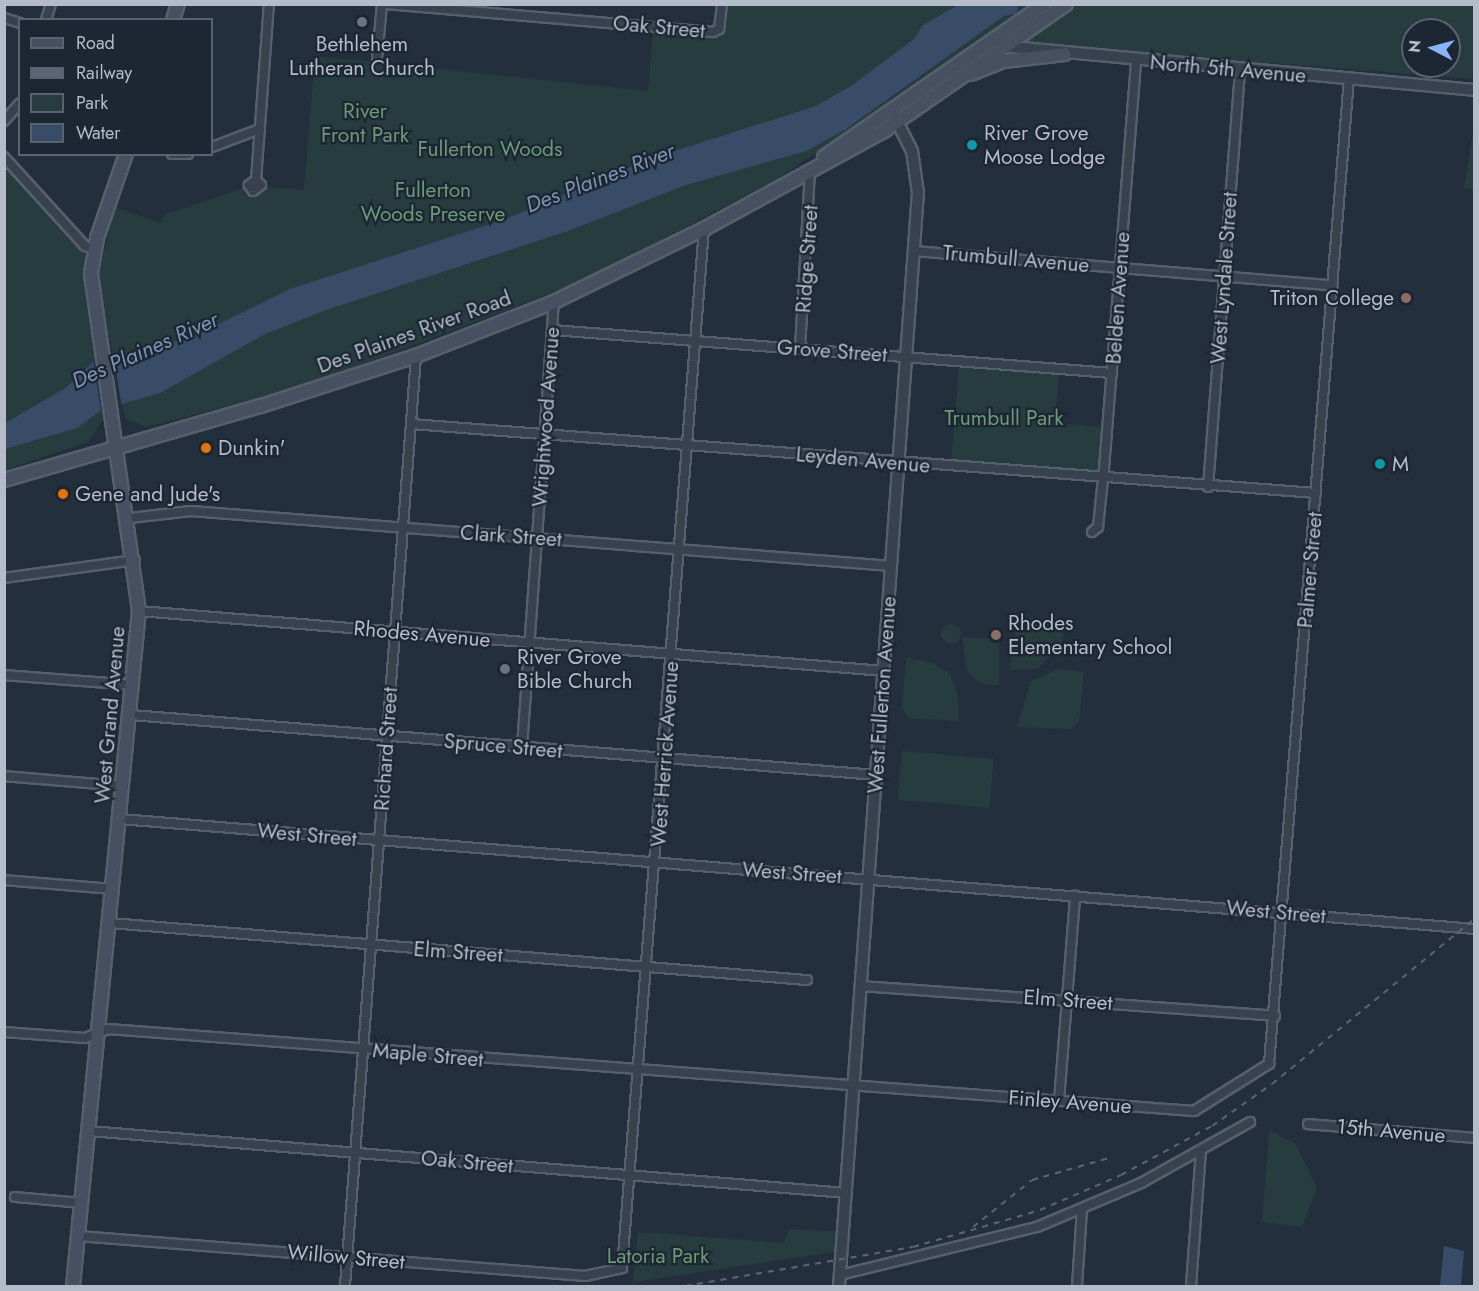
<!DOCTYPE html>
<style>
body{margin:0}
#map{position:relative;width:1479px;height:1291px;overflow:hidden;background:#242f3e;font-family:Jost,sans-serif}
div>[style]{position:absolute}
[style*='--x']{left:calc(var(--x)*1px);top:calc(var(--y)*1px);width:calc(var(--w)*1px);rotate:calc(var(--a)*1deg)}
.green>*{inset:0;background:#263c3f;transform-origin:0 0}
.round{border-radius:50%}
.water>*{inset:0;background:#394c67}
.pier>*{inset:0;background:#242f3e;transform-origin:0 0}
.roads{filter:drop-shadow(2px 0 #565f6c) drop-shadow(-2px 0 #565f6c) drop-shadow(0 2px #565f6c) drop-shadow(0 -2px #565f6c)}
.minor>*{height:8px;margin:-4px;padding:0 4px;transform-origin:4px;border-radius:4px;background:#38414e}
.tertiary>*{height:10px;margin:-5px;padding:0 5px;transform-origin:5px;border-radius:5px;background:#38414e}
.secondary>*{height:12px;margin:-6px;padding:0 6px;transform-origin:6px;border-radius:6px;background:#465061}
.rail>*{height:2px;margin-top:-1px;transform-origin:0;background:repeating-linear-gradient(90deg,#5a6575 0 6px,transparent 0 12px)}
.dots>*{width:16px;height:16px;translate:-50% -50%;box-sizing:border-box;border:3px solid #1d2633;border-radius:50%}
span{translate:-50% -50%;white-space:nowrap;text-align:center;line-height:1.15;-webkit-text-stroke:4.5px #1d2633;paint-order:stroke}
.street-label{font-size:21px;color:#b4bcc9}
.poi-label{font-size:21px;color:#b4bcc9}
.left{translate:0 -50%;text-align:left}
.right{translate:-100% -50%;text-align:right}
.park-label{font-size:21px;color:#6b9a76}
.water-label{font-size:22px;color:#7c92b1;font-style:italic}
.frame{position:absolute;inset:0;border:6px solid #b4bcc9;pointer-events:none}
.legend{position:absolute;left:18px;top:18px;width:195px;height:138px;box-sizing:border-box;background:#1d2633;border:2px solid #59626f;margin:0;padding:8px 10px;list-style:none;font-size:18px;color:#b4bcc9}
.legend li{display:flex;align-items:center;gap:12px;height:30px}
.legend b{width:30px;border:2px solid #59626f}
.north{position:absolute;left:1401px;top:18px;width:60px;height:60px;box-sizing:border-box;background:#1d2633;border:2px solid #59626f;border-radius:50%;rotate:276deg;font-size:16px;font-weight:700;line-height:24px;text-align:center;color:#b4bcc9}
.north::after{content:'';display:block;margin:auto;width:21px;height:27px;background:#8ab4f8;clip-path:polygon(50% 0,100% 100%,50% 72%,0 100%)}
</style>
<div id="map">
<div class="green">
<i style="clip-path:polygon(726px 5px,1034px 5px,777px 179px,582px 281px,306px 386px,146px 427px,125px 419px,98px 277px,115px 207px,161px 223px,164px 215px,247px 187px,256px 195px,264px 187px,304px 190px,315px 56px,648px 91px,653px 32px,718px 36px)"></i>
<i style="clip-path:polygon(evenodd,1074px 5px,1474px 5px,1474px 79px,1016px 43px,1074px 5px,1413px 30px,1449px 30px,1449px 66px,1413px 66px,1413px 30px)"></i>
<i style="clip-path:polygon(1474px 127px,1474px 190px,1464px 188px)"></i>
<i style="clip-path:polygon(4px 165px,85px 254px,103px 420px,88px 442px,5px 470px)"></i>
<i style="clip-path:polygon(959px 364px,1059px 372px,1055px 423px,1104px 427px,1100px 471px,951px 463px)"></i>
<i style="clip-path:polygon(1018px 617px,1064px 620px,1062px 645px,1037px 669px,1009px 670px)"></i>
<i class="round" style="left:941px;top:624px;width:20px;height:20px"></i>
<i style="clip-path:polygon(962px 637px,999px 639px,999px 686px,980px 683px,967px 672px)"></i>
<i style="clip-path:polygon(906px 657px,932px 663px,950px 674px,958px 695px,959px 721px,908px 718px,902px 707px)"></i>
<i style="clip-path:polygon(1059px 669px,1084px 672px,1079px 722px,1071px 729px,1017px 727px,1031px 681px)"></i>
<i style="left:902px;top:751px;width:92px;height:49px;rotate:5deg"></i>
<i style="clip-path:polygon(1269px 1130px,1296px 1144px,1317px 1188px,1302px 1227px,1262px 1222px)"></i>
<i style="clip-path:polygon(789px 1229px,837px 1231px,834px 1252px,633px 1282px,638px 1232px,784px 1243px)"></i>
</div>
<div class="water">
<i style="clip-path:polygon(958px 5px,1019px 5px,1016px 14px,1004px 16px,846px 129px,806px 151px,686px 185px,568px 231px,326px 310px,265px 334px,160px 393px,101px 410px,77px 428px,5px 449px,5px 423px,67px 387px,93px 362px,192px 337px,290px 289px,503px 220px,650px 159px,816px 106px,851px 86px,914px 39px,923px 25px)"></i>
<i style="clip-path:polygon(1444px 1246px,1464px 1251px,1461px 1286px,1440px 1286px)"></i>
</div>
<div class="pier">
<i style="left:114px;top:358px;width:50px;height:21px;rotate:81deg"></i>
</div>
<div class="roads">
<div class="minor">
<i style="--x:386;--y:4;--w:328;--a:4.9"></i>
<i style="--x:713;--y:32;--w:7;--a:-27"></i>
<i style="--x:719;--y:29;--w:25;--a:-83"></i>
<i style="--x:4;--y:18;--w:17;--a:17"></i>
<i style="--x:46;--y:20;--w:17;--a:-73"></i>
<i style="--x:377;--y:58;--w:54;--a:-84.7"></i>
<i style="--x:4;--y:121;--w:24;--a:-48"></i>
<i style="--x:212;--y:147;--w:51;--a:-20.6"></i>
<i style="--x:172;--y:154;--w:16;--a:0"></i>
<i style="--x:4;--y:157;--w:120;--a:47.7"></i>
<i style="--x:85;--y:246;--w:9;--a:18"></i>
<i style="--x:256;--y:180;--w:9;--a:144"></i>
<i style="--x:249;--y:185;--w:7;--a:56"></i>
<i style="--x:253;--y:191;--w:10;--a:-37"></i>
<i style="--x:261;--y:185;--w:7;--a:-135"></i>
<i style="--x:256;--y:180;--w:176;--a:-85.8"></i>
<i style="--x:915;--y:251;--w:419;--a:4.7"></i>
<i style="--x:552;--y:330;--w:562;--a:4.39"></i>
<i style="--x:800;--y:349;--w:180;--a:-86.8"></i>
<i style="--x:411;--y:424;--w:908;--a:4.36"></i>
<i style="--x:1208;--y:487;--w:419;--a:-85.6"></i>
<i style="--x:130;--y:518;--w:61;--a:-6.5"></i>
<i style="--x:191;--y:511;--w:703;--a:4.49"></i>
<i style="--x:1092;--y:532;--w:8;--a:-40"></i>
<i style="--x:1098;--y:527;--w:58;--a:-84.1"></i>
<i style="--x:1104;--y:469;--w:409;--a:-85.5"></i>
<i style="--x:4;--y:578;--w:132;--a:-7.8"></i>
<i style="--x:139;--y:611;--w:747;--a:4.6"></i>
<i style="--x:4;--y:675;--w:130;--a:4.4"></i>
<i style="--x:131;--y:715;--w:747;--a:4.6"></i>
<i style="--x:522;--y:747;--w:446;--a:-85.9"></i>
<i style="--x:4;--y:776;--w:120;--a:4.8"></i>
<i style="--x:120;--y:819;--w:1358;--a:4.64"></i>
<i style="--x:4;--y:880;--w:109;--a:4.7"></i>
<i style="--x:110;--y:923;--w:699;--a:4.68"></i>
<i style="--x:861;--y:986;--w:415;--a:4.1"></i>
<i style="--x:4;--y:1032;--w:81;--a:4.2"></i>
<i style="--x:85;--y:1038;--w:25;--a:-21"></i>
<i style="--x:108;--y:1029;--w:1089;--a:4.32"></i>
<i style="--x:1194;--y:1111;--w:89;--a:-32.1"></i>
<i style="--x:1269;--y:1064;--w:988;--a:-85.36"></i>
<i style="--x:1059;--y:1101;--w:206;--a:-85.5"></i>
<i style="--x:1308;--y:1124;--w:167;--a:4.8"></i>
<i style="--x:89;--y:1131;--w:760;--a:4.68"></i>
<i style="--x:15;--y:1197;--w:66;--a:5.2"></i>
<i style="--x:78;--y:1236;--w:509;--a:4.51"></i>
<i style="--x:585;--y:1276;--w:38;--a:-12"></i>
<i style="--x:622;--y:1268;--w:1042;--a:-85.49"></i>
<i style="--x:840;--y:1275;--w:203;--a:-13.7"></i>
<i style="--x:1037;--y:1227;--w:113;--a:-22.9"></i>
<i style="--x:1141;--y:1183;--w:125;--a:-29.2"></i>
<i style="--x:345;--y:1286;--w:933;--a:-85.63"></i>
<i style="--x:1077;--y:1286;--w:77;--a:-86.3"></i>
<i style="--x:1191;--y:1286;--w:136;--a:-85.8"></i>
</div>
<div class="tertiary">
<i style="--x:1001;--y:46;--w:475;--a:5.3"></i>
<i style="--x:839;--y:1286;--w:1096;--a:-85.87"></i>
<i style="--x:918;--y:193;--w:42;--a:-98.1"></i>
<i style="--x:912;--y:151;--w:39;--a:-117"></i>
</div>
<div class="secondary">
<i style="--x:173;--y:20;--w:17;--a:-73"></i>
<i style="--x:971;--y:74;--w:35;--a:-22"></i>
<i style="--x:1004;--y:61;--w:61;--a:-6.5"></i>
<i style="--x:824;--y:157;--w:269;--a:-34.7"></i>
<i style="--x:4;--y:480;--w:267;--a:-16.1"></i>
<i style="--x:261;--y:406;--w:163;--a:-17.9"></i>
<i style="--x:416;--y:356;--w:148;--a:-21.4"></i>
<i style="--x:554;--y:302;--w:167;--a:-26"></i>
<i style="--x:704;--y:229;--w:205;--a:-28.6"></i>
<i style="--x:884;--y:131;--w:222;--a:-34.9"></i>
<i style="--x:73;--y:1286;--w:678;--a:-84.42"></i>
<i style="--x:139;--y:611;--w:341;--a:-98.1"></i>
<i style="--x:91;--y:273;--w:36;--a:-80"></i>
<i style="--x:97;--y:238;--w:89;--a:-71"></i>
</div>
</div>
<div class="rail">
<i style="--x:973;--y:1227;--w:75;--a:-38.5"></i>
<i style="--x:1032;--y:1180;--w:80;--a:-15.9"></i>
<i style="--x:685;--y:1286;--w:231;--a:-9.7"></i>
<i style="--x:913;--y:1247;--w:132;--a:-16.2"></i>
<i style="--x:1040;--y:1210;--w:88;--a:-23.4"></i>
<i style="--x:1121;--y:1175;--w:103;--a:-28.3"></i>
<i style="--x:1212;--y:1126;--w:73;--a:-35"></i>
<i style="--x:1272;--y:1084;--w:261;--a:-39.2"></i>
</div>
<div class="dots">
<i style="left:362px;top:22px;background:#6b7280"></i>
<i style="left:972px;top:145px;background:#0f9aa8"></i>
<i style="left:1406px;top:298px;background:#8d6e63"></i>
<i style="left:206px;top:448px;background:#e8710a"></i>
<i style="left:1380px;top:464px;background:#0f9aa8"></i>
<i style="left:63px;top:494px;background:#e8710a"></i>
<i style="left:996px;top:635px;background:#8d6e63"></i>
<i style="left:505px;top:669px;background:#6b7280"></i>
</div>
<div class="street-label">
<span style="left:659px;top:27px;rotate:5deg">Oak Street</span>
<span style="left:1228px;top:69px;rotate:5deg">North 5th Avenue</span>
<span style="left:807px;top:259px;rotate:-86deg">Ridge Street</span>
<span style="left:1016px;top:259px;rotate:5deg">Trumbull Avenue</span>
<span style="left:1224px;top:278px;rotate:-86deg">West Lyndale Street</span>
<span style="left:1118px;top:298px;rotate:-86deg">Belden Avenue</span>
<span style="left:414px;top:332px;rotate:-20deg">Des Plaines River Road</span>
<span style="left:832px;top:351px;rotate:4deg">Grove Street</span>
<span style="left:546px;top:417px;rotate:-86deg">Wrightwood Avenue</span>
<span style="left:863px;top:460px;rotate:5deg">Leyden Avenue</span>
<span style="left:511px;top:536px;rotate:4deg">Clark Street</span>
<span style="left:1310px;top:570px;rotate:-85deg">Palmer Street</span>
<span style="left:422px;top:634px;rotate:5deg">Rhodes Avenue</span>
<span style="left:882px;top:695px;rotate:-86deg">West Fullerton Avenue</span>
<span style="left:110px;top:715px;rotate:-85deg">West Grand Avenue</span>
<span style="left:503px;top:746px;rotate:5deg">Spruce Street</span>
<span style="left:386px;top:749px;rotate:-86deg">Richard Street</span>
<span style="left:665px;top:754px;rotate:-86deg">West Herrick Avenue</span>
<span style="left:307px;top:835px;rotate:5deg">West Street</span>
<span style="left:792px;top:873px;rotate:4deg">West Street</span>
<span style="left:1276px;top:912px;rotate:5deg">West Street</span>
<span style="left:458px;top:952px;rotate:4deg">Elm Street</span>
<span style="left:1068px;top:1000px;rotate:4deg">Elm Street</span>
<span style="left:428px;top:1055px;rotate:5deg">Maple Street</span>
<span style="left:1070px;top:1102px;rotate:4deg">Finley Avenue</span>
<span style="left:1391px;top:1131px;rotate:5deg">15th Avenue</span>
<span style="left:467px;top:1162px;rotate:5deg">Oak Street</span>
<span style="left:346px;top:1257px;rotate:5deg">Willow Street</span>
</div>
<div class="poi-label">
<span style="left:362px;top:56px">Bethlehem<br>Lutheran Church</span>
<span class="left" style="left:984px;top:145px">River Grove<br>Moose Lodge</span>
<span class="right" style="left:1394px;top:298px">Triton College</span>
<span class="left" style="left:218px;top:448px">Dunkin'</span>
<span class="left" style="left:1392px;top:464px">M</span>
<span class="left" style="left:75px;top:494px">Gene and Jude's</span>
<span class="left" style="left:1008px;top:635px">Rhodes<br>Elementary School</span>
<span class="left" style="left:517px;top:669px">River Grove<br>Bible Church</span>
</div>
<div class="park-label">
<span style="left:365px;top:123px">River<br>Front Park</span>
<span style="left:490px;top:149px">Fullerton Woods</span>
<span style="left:433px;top:202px">Fullerton<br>Woods Preserve</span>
<span style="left:1004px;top:418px">Trumbull Park</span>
<span style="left:658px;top:1256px">Latoria Park</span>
</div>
<div class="water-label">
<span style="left:600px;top:178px;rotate:-21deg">Des Plaines River</span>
<span style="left:145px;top:350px;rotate:-24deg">Des Plaines River</span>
</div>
<div class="frame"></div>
<ul class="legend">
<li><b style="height:8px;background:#465061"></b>Road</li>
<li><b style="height:8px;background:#5a6575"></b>Railway</li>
<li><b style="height:16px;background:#263c3f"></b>Park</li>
<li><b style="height:16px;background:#394c67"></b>Water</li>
</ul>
<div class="north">N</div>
</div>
